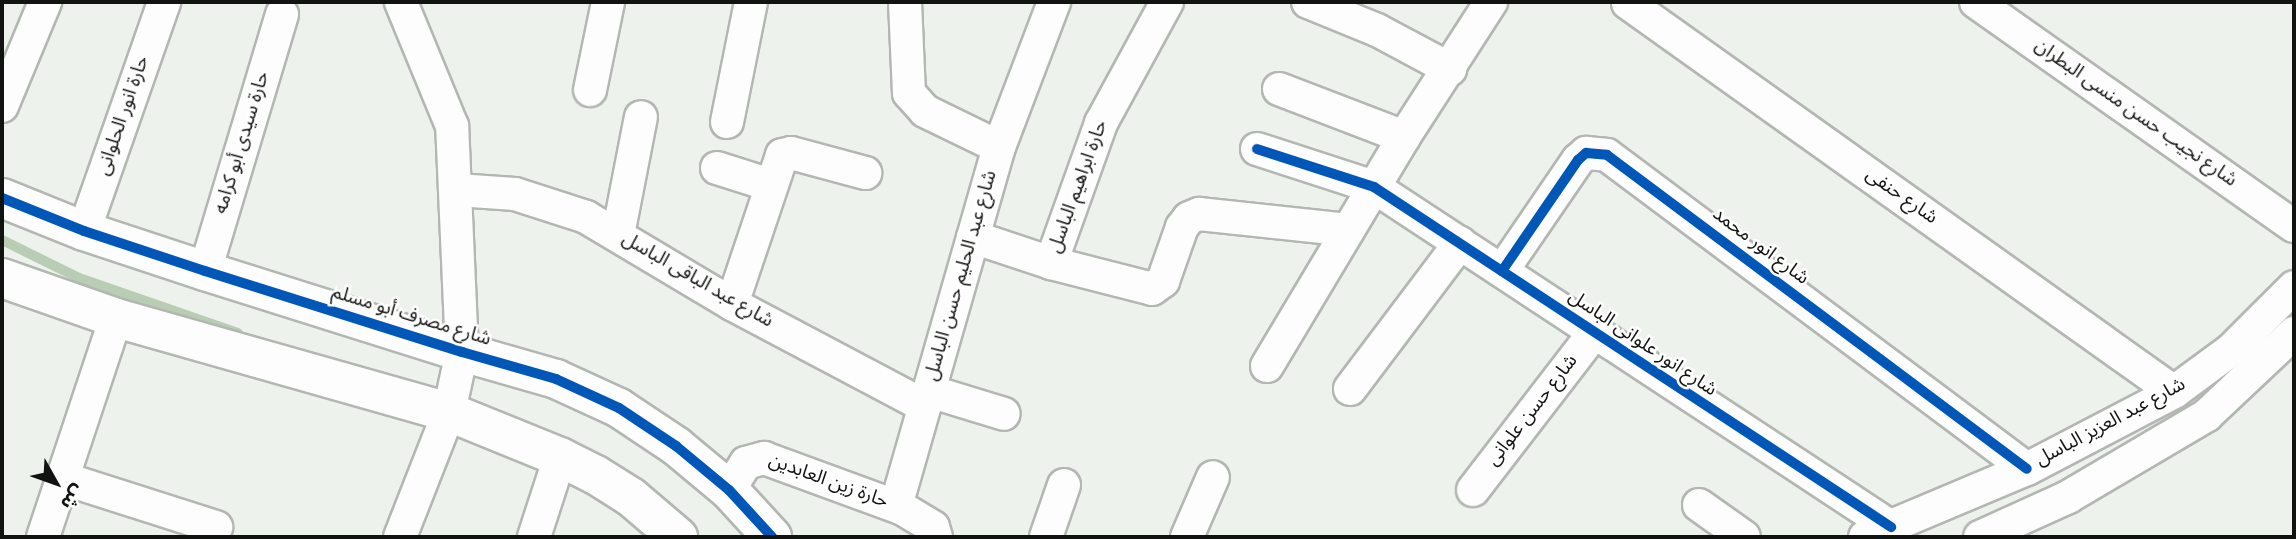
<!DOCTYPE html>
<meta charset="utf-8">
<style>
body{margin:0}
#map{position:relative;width:2296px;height:539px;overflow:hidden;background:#edf2ec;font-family:Overpass,"Noto Sans Arabic",sans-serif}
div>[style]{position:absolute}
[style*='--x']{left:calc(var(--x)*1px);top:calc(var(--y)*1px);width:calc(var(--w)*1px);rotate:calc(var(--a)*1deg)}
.stream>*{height:10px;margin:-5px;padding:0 5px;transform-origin:5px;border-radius:5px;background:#b8cdb3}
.roads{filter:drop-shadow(2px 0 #b3b7b2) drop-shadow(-2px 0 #b3b7b2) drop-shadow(0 2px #b3b7b2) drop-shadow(0 -2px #b3b7b2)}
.street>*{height:32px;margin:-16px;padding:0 16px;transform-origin:16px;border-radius:16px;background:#fcfdfc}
.secondary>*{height:38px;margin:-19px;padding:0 19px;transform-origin:19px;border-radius:19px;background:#fcfdfc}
.cycleway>*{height:10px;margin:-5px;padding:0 5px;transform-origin:5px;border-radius:5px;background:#0057b8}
span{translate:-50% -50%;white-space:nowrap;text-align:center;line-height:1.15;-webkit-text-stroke:5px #fff;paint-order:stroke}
.street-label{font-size:19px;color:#10130f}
.frame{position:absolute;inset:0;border:4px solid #10130f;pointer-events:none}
.north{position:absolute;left:21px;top:448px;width:70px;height:70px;-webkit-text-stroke:5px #fff;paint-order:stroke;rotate:130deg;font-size:19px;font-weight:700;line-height:28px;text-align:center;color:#10130f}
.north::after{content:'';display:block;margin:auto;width:24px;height:32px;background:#10130f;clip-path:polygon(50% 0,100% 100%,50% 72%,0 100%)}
</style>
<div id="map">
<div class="stream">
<i style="--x:2;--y:240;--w:86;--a:26.3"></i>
<i style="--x:79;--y:278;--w:168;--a:19.1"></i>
</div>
<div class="roads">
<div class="street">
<i style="--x:905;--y:2;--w:91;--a:87.5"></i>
<i style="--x:909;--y:93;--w:24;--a:48"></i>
<i style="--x:925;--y:111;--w:82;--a:25.9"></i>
<i style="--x:1308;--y:2;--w:74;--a:22.1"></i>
<i style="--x:1377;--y:30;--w:83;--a:28.1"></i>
<i style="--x:1976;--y:2;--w:389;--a:35.2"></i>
<i style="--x:1628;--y:3;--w:670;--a:35.47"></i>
<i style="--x:1279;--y:89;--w:134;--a:21"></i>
<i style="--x:590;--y:90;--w:90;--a:-78.4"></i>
<i style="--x:2;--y:106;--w:113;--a:-67.5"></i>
<i style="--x:727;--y:122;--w:122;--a:-78.7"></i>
<i style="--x:1257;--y:149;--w:123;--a:18"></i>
<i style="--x:1374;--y:187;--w:619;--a:33.33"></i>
<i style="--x:717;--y:168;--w:57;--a:17.5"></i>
<i style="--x:457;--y:190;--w:58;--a:3.9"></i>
<i style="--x:515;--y:194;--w:75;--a:17.9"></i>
<i style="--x:586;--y:217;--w:170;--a:30.8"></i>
<i style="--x:732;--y:304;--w:218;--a:27.9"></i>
<i style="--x:84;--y:231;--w:243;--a:-70.7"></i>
<i style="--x:618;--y:235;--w:120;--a:-79"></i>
<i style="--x:973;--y:237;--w:82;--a:18.4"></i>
<i style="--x:1051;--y:263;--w:104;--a:14.4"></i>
<i style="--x:1152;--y:289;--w:14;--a:-36"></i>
<i style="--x:1163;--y:281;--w:57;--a:-70.6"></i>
<i style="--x:1182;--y:227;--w:11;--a:-52"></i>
<i style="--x:1189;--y:218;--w:11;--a:-22"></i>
<i style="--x:1199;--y:214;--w:150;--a:6.1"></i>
<i style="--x:1051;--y:263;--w:149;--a:-70.3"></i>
<i style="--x:1101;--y:123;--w:138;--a:-61.4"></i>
<i style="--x:205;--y:271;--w:268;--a:-73.3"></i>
<i style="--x:1502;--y:271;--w:135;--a:-55.6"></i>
<i style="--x:1578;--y:160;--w:11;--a:-41"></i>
<i style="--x:1586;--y:153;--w:21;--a:5"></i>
<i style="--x:1607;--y:155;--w:524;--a:36.78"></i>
<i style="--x:732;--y:304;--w:157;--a:-71.4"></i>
<i style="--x:782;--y:155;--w:9;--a:-13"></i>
<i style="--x:791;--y:153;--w:77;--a:15.1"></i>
<i style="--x:1267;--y:366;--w:267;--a:-59.1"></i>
<i style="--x:1404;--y:137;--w:161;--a:-57.2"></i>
<i style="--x:1350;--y:389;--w:183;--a:-53"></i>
<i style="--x:929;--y:391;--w:78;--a:17"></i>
<i style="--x:62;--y:478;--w:162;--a:17.7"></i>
<i style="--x:729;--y:490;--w:32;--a:-58"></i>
<i style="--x:746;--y:463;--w:19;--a:-16"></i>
<i style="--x:764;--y:458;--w:146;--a:20.1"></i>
<i style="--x:1473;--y:490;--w:198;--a:-52.4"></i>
<i style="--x:1699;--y:505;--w:55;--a:35.4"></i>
<i style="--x:43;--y:537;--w:231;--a:-71.6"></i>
<i style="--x:400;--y:537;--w:134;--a:-68.6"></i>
<i style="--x:449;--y:412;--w:61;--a:-77.8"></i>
<i style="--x:462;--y:352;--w:226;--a:-92.5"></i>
<i style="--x:452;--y:126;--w:134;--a:-112.4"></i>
<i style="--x:534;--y:537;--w:84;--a:-72"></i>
<i style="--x:936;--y:537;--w:10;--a:-107"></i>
<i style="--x:933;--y:527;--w:37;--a:-149"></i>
<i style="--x:901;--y:508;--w:9;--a:-108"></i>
<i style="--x:898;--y:499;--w:366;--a:-74"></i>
<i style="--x:999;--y:147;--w:155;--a:-69.2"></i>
<i style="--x:1046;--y:537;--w:55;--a:-70.9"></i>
<i style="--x:1187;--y:537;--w:65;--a:-66.6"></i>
<i style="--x:1865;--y:537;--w:176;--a:-22.8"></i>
<i style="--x:2027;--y:469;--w:166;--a:-27.6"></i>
<i style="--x:2174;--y:392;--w:71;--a:-36.4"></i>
<i style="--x:2231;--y:350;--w:89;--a:-45"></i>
<i style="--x:1980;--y:537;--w:97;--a:-24.4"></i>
<i style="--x:2068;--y:497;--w:161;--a:-30.5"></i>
<i style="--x:2207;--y:415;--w:120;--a:-43.3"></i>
</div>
<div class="secondary">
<i style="--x:2;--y:198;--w:88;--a:21.9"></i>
<i style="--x:84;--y:231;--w:127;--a:18.3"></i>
<i style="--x:205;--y:271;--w:269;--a:17.5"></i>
<i style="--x:462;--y:352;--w:98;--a:16"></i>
<i style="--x:556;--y:379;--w:69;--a:24.7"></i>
<i style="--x:619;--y:408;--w:69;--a:33.7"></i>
<i style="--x:676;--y:446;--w:69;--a:39.7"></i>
<i style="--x:729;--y:490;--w:64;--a:47.5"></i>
<i style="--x:2;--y:278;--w:121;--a:19.3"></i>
<i style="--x:116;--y:318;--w:346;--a:15.8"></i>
<i style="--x:449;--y:412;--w:120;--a:22.1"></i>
<i style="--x:560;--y:457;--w:40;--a:26.6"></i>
<i style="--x:596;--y:475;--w:41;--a:32.2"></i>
<i style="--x:631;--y:497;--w:62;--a:40.4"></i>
</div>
</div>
<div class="cycleway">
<i style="--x:1257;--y:149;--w:123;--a:18"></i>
<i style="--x:1374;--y:187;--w:619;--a:33.33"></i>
<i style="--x:2;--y:198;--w:88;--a:21.9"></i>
<i style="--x:84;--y:231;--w:127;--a:18.3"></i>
<i style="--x:205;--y:271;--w:269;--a:17.5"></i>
<i style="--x:462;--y:352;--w:98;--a:16"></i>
<i style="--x:556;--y:379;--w:69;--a:24.7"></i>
<i style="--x:619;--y:408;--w:69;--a:33.7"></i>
<i style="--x:676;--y:446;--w:69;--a:39.7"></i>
<i style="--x:729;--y:490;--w:64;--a:47.5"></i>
<i style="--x:1502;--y:271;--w:135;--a:-55.6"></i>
<i style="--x:1578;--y:160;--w:11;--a:-41"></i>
<i style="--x:1586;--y:153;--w:21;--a:5"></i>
<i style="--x:1607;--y:155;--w:524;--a:36.78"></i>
</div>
<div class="street-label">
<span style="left:2135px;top:114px;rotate:35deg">شارع نجيب حسن منسى البطران</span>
<span style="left:124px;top:116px;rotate:-71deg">حارة انور الحلوانى</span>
<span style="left:243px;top:143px;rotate:-73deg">حارة سيدى أبو كرامه</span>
<span style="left:1079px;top:187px;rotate:-70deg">حارة ابراهيم الباسل</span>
<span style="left:1901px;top:197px;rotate:35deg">شارع حنفى</span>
<span style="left:1760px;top:247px;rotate:37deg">شارع انور محمد</span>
<span style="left:962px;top:276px;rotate:-74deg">شارع عبد الحليم حسن الباسل</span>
<span style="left:697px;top:281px;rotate:30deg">شارع عبد الباقى الباسل</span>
<span style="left:411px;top:317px;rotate:17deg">شارع مصرف أبو مسلم</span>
<span style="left:1642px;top:344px;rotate:34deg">شارع انور علوانى الباسل</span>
<span style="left:1533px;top:411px;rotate:-52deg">شارع حسن علوانى</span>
<span style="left:2111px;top:423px;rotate:-28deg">شارع عبد العزيز الباسل</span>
<span style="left:828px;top:482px;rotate:20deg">حارة زين العابدين</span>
</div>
<div class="frame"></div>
<div class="north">ش</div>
</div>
